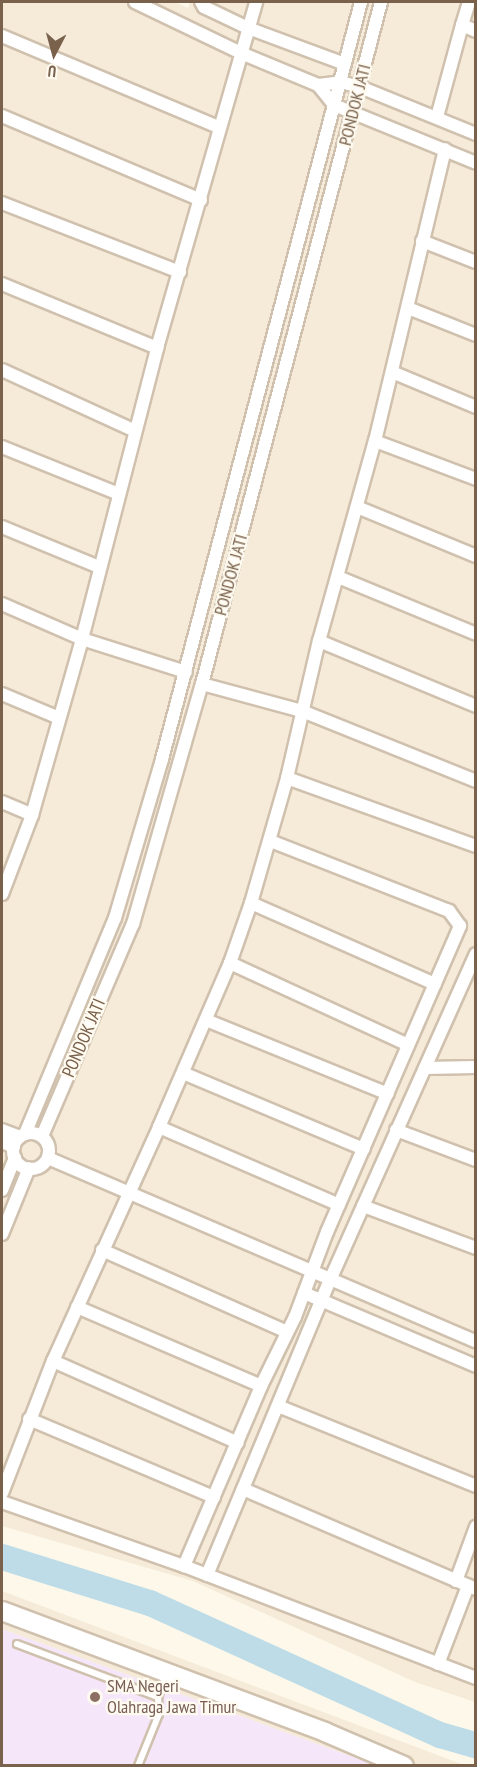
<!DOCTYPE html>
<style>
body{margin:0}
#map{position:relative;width:477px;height:1767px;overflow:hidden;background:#fdf8ea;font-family:"PT Sans Narrow",sans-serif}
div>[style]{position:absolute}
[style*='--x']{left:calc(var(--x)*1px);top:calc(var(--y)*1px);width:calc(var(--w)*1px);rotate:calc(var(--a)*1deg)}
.residential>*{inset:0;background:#f5ebd8}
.education>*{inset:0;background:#f5e6fa}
.river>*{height:26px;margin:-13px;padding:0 13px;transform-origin:13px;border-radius:13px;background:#bddce8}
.roads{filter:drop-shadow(2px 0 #d0c1ae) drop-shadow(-2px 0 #d0c1ae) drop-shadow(0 2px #d0c1ae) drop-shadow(0 -2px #d0c1ae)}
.lane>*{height:6px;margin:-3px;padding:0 3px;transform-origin:3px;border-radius:3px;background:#fff}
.street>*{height:12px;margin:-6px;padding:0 6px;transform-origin:6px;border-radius:6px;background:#fff}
.street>.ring{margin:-6px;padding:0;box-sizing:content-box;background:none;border:12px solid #fff;border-radius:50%}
.secondary>*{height:18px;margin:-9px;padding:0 9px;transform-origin:9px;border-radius:9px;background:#fff}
.dots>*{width:16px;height:16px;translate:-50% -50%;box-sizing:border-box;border:3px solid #fffbf1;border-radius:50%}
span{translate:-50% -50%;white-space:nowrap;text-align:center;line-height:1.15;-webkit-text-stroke:4.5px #fffbf1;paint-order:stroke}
.street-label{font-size:18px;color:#79614c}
.education-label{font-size:18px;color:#785e54}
.left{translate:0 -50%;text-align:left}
.frame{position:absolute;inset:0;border:3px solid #79614c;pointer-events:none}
.north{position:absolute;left:24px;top:24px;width:60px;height:60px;-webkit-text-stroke:4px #fffbf1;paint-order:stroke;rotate:186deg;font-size:16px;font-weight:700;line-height:24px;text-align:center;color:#79614c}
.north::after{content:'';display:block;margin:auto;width:21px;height:27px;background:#79614c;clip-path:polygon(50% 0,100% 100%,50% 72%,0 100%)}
</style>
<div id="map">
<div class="residential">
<i style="clip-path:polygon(2px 2px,175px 2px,188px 8px,190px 2px,475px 2px,475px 1702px,415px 1682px,193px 1581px,2px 1526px)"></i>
<i style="clip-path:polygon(2px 1591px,464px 1765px,375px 1765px,2px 1629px)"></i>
</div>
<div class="education">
<i style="clip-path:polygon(2px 1629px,375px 1765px,2px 1765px)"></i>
</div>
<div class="river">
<i style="--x:2;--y:1557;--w:155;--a:17.3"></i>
<i style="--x:150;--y:1603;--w:319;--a:24.5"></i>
<i style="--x:440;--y:1735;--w:37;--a:16"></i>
</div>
<div class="roads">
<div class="lane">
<i style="--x:17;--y:1644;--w:151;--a:20.6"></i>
<i style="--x:158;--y:1697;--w:17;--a:87"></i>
<i style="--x:159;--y:1714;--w:56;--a:112"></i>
<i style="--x:158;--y:1697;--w:23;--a:-70"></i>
</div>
<div class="street">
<i style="--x:135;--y:2;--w:118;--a:25.7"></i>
<i style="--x:241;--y:53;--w:83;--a:22.6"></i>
<i style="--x:318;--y:85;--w:26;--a:51"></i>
<i style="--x:334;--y:105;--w:153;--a:22.2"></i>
<i style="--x:201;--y:2;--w:6;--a:59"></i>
<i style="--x:204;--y:7;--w:49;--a:25.5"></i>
<i style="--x:248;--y:28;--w:103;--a:20.4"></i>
<i style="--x:462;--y:25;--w:24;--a:-73"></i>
<i style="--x:2;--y:36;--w:234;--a:22.8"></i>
<i style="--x:318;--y:85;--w:23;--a:-7"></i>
<i style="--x:341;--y:82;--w:20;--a:15"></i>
<i style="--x:360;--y:87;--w:125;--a:22.1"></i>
<i style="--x:2;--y:116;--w:216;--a:22.9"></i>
<i style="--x:437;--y:117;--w:95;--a:-74.8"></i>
<i style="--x:462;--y:25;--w:15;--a:23"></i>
<i style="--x:2;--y:203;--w:191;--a:21.2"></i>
<i style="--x:422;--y:241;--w:58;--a:21.3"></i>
<i style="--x:2;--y:284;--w:168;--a:22.4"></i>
<i style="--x:408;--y:308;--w:73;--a:21.7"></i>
<i style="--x:2;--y:370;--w:146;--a:24.6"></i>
<i style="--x:392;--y:372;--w:91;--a:22.6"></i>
<i style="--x:375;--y:441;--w:108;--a:20.6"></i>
<i style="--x:2;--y:447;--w:126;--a:21.9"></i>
<i style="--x:357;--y:507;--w:129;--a:22.4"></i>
<i style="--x:2;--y:527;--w:105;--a:22.4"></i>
<i style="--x:338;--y:577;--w:149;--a:22.4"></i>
<i style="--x:2;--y:604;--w:87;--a:23.6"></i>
<i style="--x:82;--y:639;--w:109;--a:17.6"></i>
<i style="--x:319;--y:641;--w:170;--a:22.5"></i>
<i style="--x:202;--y:684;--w:104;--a:15.1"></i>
<i style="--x:302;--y:711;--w:188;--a:21.9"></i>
<i style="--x:2;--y:694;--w:62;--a:22.8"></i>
<i style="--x:287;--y:778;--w:201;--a:19.8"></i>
<i style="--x:2;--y:802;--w:33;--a:23"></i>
<i style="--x:2;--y:894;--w:85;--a:-69.2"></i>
<i style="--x:32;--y:815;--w:183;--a:-74.1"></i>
<i style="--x:82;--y:639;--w:301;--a:-75.5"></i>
<i style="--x:157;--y:348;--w:360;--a:-74"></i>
<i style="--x:251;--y:903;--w:201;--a:23.8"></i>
<i style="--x:230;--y:963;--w:196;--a:24.7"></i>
<i style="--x:206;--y:1020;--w:196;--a:22.1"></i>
<i style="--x:425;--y:1068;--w:51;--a:-1.1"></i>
<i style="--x:183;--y:1073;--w:196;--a:22.8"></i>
<i style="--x:159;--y:1127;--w:196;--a:23.4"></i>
<i style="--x:2;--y:1130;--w:19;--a:21"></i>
<i style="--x:396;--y:1130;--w:85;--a:20.6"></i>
<i class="ring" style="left:13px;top:1133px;width:24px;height:24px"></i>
<i style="--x:25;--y:1134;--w:234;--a:-67.4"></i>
<i style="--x:115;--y:918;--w:166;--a:-73.5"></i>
<i style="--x:162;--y:759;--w:783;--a:-75.27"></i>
<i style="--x:42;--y:1136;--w:231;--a:-66.8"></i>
<i style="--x:133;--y:924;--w:250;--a:-74"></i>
<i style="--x:202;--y:684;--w:705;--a:-75.29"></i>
<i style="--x:2;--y:1142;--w:13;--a:23"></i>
<i style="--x:48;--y:1158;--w:465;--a:23.2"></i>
<i style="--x:2;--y:1190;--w:35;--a:-68"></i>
<i style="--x:363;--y:1206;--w:121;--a:20.4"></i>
<i style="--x:2;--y:1234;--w:71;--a:-67.8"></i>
<i style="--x:102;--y:1250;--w:202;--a:23.9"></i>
<i style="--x:304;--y:1293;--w:187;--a:23"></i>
<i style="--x:77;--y:1307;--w:200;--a:23.2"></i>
<i style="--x:53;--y:1361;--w:202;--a:23.9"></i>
<i style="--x:278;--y:1406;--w:214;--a:22"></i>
<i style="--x:29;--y:1419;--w:201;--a:22.9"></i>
<i style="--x:243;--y:1489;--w:254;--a:23.2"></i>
<i style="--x:2;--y:1493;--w:142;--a:-68.9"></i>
<i style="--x:53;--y:1361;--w:257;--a:-65.6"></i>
<i style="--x:159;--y:1127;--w:179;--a:-66.6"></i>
<i style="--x:230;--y:963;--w:64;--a:-70.7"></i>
<i style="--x:251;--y:903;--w:130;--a:-73.9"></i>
<i style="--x:287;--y:778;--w:141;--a:-76.9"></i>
<i style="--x:319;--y:641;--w:208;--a:-74.4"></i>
<i style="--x:375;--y:441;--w:300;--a:-76.5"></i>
<i style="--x:2;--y:1502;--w:193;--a:19.4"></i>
<i style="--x:184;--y:1566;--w:313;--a:21"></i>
<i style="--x:184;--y:1566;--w:196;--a:-66.8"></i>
<i style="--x:261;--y:1386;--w:77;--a:-63.8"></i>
<i style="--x:295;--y:1317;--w:91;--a:-69.4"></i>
<i style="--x:327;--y:1232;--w:334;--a:-66.5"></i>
<i style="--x:460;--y:926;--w:19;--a:-126"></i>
<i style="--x:449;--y:911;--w:192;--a:-158.6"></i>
<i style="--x:207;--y:1575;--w:320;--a:-67.4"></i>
<i style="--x:330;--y:1280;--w:357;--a:-65.9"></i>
<i style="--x:456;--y:1581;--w:58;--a:-69.7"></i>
<i style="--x:438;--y:1664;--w:84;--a:-69"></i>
</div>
<div class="secondary">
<i style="--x:2;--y:1611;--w:345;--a:20.5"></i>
<i style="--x:325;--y:1732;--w:86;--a:23.3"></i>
</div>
</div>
<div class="dots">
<i style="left:95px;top:1697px;background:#8d6e63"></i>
</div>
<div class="street-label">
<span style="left:355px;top:105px;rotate:-76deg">PONDOK JATI</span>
<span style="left:231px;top:575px;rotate:-75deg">PONDOK JATI</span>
<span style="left:84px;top:1038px;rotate:-67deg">PONDOK JATI</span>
</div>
<div class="education-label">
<span class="left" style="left:107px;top:1697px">SMA Negeri<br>Olahraga Jawa Timur</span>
</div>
<div class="frame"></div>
<div class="north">U</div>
</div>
